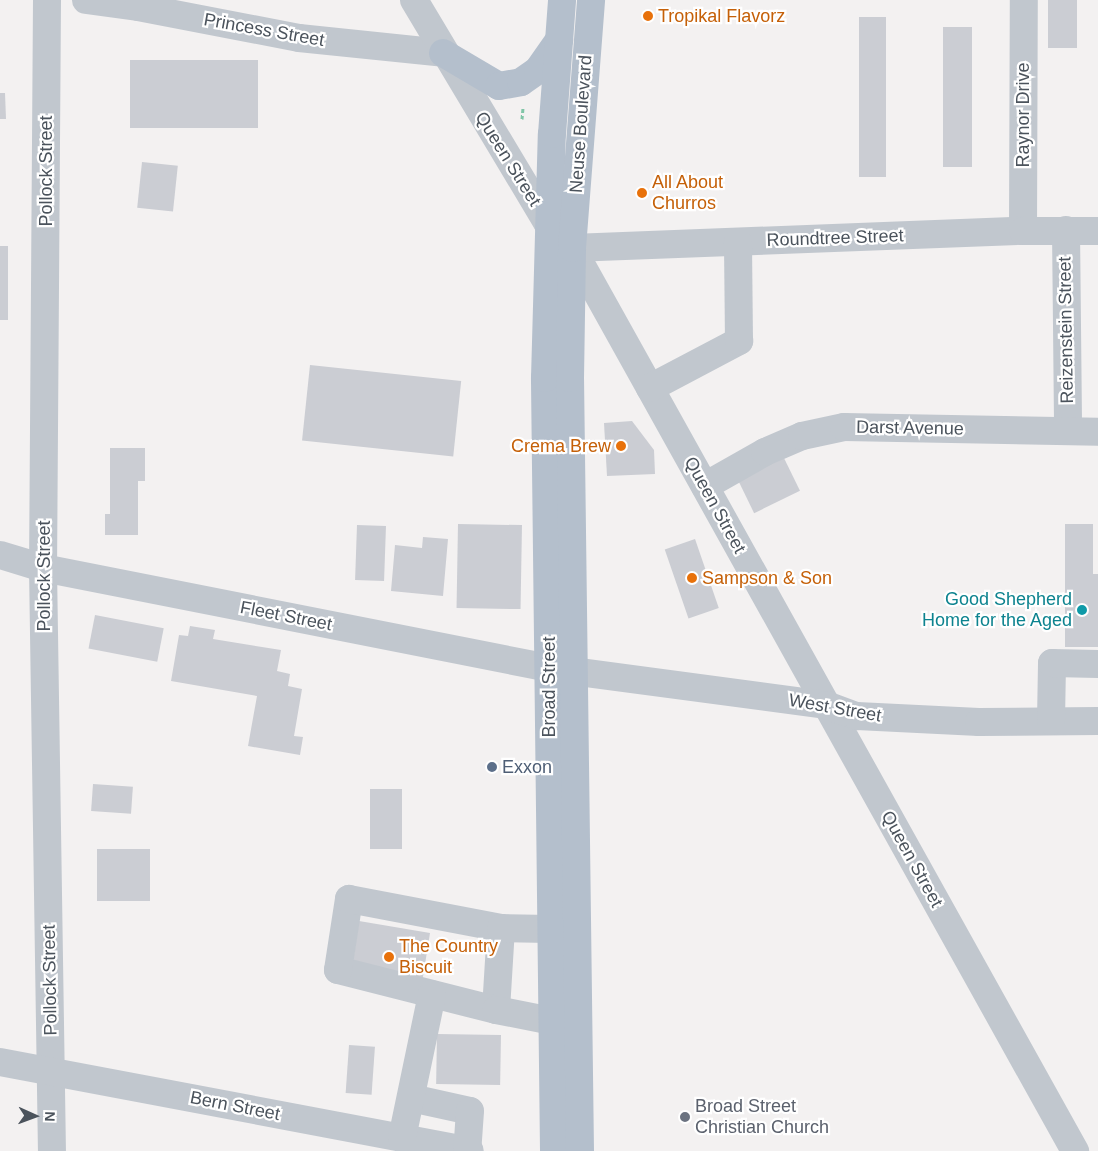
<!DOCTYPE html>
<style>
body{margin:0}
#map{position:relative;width:1098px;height:1151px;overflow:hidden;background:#f3f1f1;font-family:Arial,sans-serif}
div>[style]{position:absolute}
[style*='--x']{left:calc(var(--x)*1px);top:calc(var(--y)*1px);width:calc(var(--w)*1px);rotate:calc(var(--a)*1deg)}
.building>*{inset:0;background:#cbcdd3;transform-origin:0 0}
.path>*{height:3px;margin-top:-1.5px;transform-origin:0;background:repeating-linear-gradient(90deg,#80c5a7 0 4px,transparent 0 6.5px)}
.minor>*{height:28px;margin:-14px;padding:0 14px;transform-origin:14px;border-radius:14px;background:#c1c7ce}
.major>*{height:28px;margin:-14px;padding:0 14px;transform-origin:14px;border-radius:14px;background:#b4bfcc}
.dots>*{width:14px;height:14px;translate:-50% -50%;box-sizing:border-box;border:2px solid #fff;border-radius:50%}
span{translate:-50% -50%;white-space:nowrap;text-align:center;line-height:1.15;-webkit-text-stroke:4.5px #fff;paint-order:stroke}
.food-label{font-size:18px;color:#c56008}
.left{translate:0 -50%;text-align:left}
.right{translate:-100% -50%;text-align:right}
.street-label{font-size:18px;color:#4b535c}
.culture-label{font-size:18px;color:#0d838f}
.service-label{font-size:18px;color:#4e5e75}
.worship-label{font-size:18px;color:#5b616d}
.north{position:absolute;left:10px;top:1091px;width:50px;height:50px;-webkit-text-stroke:4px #fff;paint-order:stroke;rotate:92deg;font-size:14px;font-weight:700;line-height:20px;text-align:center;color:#4b535c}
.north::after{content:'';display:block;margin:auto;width:18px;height:22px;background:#4b535c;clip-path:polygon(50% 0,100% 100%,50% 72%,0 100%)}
</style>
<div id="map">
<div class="building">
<i style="left:1048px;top:0;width:29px;height:48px"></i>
<i style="left:859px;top:17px;width:27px;height:160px"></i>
<i style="left:943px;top:27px;width:29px;height:140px"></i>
<i style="left:130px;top:60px;width:128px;height:68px"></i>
<i style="clip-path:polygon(0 93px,5px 93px,6px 119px,0 119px)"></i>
<i style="left:142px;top:162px;width:36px;height:46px;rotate:6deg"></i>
<i style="left:0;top:246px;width:8px;height:74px"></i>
<i style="left:310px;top:365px;width:152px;height:76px;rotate:6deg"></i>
<i style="clip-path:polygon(632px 421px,654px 450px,655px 474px,607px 476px,604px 423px)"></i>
<i style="clip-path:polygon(110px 448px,145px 448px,145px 481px,138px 481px,138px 535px,105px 535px,105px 514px,110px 514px)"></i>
<i style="left:782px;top:454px;width:41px;height:51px;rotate:64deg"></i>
<i style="left:458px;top:524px;width:64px;height:84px;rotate:1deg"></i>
<i style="clip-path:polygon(1065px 524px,1093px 524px,1093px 574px,1098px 574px,1098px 647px,1065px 647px)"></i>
<i style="left:357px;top:525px;width:29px;height:55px;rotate:2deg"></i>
<i style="clip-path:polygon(423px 537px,448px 539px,443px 596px,391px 591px,395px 545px,422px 548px)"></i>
<i style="left:695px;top:539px;width:73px;height:32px;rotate:71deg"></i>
<i style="left:95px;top:615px;width:70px;height:34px;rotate:11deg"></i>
<i style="clip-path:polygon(190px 626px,215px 630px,213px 639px,281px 650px,277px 671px,290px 674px,288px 686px,302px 689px,294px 736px,303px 737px,300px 755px,248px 746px,257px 696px,171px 681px,179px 635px,188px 636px)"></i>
<i style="left:93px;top:784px;width:40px;height:27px;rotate:4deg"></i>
<i style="left:370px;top:789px;width:32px;height:60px"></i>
<i style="left:97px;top:849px;width:53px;height:52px"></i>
<i style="clip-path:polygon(359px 921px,430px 933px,422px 983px,353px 961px)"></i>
<i style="left:437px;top:1034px;width:64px;height:50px;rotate:1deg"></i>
<i style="left:349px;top:1045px;width:26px;height:48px;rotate:4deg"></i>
</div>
<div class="path">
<i style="--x:522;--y:119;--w:11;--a:-85"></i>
</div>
<div class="minor">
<i style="--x:47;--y:0;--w:568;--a:90.4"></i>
<i style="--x:43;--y:568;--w:583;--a:89.12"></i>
<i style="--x:86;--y:0;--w:52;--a:7.7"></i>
<i style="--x:138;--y:7;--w:164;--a:10.9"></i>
<i style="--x:299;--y:38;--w:145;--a:5.9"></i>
<i style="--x:414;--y:0;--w:261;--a:59.1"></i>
<i style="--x:548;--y:224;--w:34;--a:45"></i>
<i style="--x:572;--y:248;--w:1034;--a:60.88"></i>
<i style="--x:1066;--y:230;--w:201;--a:89.4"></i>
<i style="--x:1023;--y:231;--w:231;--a:-89.8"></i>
<i style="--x:572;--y:248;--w:451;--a:-2.2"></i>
<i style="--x:1023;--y:231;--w:75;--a:0"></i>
<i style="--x:650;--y:388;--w:101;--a:-27.8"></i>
<i style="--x:739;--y:341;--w:99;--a:-90.6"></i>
<i style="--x:705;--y:486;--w:69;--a:-29.5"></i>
<i style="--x:765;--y:452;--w:40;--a:-23.4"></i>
<i style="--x:802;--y:436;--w:43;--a:-12.1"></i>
<i style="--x:844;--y:427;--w:254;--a:1.1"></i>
<i style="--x:0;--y:555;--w:45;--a:16.8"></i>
<i style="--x:43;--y:568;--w:516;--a:11.18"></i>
<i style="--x:549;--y:668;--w:279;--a:7.6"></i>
<i style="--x:826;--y:705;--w:33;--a:20"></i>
<i style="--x:857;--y:716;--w:122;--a:2.8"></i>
<i style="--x:979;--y:722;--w:119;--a:-0.5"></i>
<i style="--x:1051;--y:721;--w:58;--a:-89"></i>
<i style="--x:1052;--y:663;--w:46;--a:1.2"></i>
<i style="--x:501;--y:928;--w:82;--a:93.5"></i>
<i style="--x:496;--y:1010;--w:163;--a:-165.8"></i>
<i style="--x:338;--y:970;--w:72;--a:-81.2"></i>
<i style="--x:349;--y:899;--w:155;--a:10.8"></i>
<i style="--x:501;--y:928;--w:49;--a:1.2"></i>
<i style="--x:496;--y:1010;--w:57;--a:11.1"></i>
<i style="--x:0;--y:1062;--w:478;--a:10.7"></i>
<i style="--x:411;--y:1098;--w:60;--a:12.4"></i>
<i style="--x:470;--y:1111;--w:39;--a:94"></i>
<i style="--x:402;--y:1138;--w:147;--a:-78.2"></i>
</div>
<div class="major">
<i style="--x:443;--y:53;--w:65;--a:30.5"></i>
<i style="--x:499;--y:86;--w:22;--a:-10"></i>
<i style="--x:521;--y:82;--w:21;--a:-35"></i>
<i style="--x:538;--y:70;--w:37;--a:-55"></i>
<i style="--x:554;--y:1151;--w:773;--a:-90.67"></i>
<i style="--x:545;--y:378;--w:244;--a:-88.4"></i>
<i style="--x:552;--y:134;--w:134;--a:-85.7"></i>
<i style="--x:580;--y:1151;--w:773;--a:-90.74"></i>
<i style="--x:570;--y:378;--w:130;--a:-89.1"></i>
<i style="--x:572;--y:248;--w:249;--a:-85.6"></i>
</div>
<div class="dots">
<i style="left:648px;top:16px;background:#e8710a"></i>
<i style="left:642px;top:193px;background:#e8710a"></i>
<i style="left:621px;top:446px;background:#e8710a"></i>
<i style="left:692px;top:578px;background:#e8710a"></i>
<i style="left:1082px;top:610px;background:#0f9aa8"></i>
<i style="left:492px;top:767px;background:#5c6f8a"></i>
<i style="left:389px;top:957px;background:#e8710a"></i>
<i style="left:685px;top:1117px;background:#6b7280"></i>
</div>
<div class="food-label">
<span class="left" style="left:658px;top:16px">Tropikal Flavorz</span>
<span class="left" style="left:652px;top:193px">All About<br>Churros</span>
<span class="right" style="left:611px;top:446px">Crema Brew</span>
<span class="left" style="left:702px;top:578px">Sampson &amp; Son</span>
<span class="left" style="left:399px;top:957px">The Country<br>Biscuit</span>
</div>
<div class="street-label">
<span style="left:264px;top:30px;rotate:10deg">Princess Street</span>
<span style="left:1023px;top:115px;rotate:-90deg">Raynor Drive</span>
<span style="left:581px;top:124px;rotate:-86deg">Neuse Boulevard</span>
<span style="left:508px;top:159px;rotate:58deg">Queen Street</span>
<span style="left:46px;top:171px;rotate:-90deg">Pollock Street</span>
<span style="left:835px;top:238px;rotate:-2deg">Roundtree Street</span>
<span style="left:1066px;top:330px;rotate:-91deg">Reizenstein Street</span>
<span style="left:910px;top:428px;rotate:1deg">Darst Avenue</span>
<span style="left:715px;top:505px;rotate:61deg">Queen Street</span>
<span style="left:44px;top:576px;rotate:-90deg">Pollock Street</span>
<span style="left:286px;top:616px;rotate:11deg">Fleet Street</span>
<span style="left:549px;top:687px;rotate:-90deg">Broad Street</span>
<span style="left:835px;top:708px;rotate:10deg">West Street</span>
<span style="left:912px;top:859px;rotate:61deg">Queen Street</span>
<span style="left:50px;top:980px;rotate:-91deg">Pollock Street</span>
<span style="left:235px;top:1106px;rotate:11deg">Bern Street</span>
</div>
<div class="culture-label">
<span class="right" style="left:1072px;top:610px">Good Shepherd<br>Home for the Aged</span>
</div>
<div class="service-label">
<span class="left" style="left:502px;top:767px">Exxon</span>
</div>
<div class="worship-label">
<span class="left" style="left:695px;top:1117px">Broad Street<br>Christian Church</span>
</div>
<div class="north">N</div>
</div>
